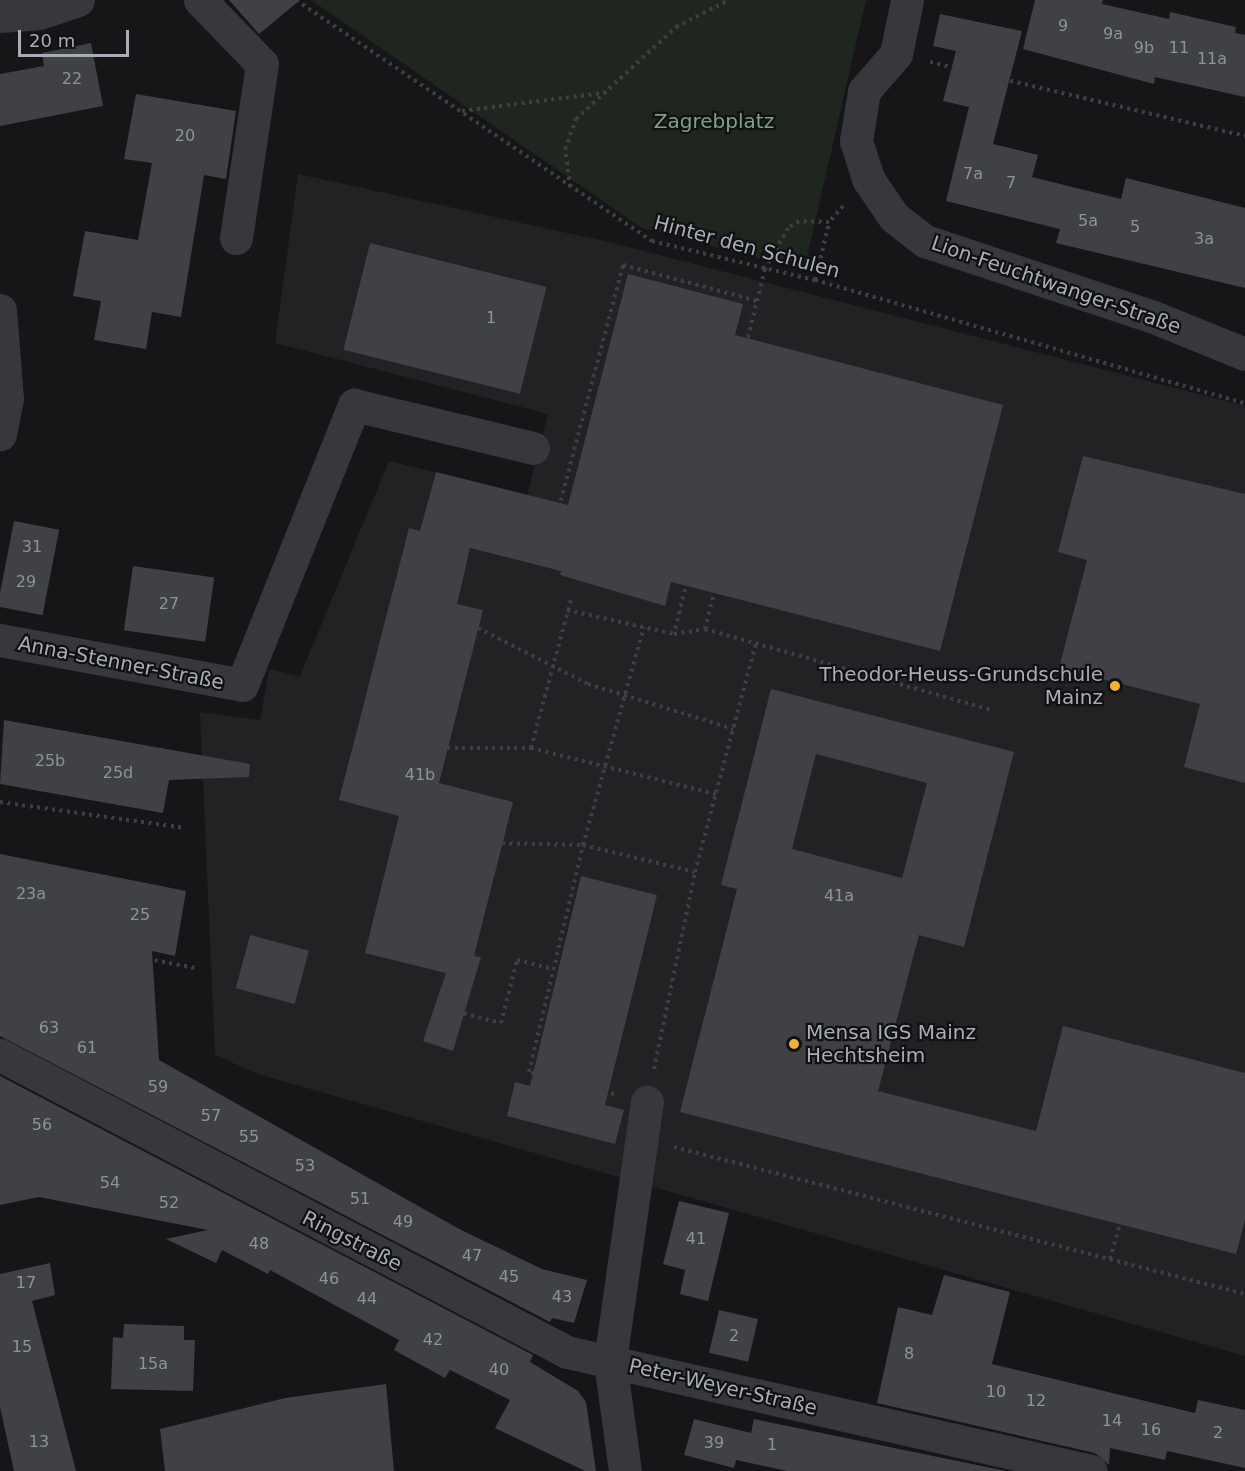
<!DOCTYPE html>
<meta charset="utf-8">
<style>
body{margin:0}
#map{position:relative;width:1245px;height:1471px;overflow:hidden;background:#161618;font-family:"DejaVu Sans",sans-serif}
div>[style]{position:absolute}
[style*='--x']{left:calc(var(--x)*1px);top:calc(var(--y)*1px);width:calc(var(--w)*1px);rotate:calc(var(--a)*1deg)}
.built>*{inset:0;background:#222225}
.green>*{inset:0;background:#1e261f}
.building>*{inset:0;background:#404145;transform-origin:0 0}
.path>*{height:4px;margin-top:-2px;transform-origin:0;background:repeating-linear-gradient(90deg,#3d3f44 0 3px,transparent 0 7.5px)}
.minor>*{height:33px;margin:-16.5px;padding:0 16.5px;transform-origin:16.5px;border-radius:16.5px;background:#37383d}
.dots>*{width:16px;height:16px;translate:-50% -50%;box-sizing:border-box;border:3px solid #111113;border-radius:50%}
span{translate:-50% -50%;white-space:nowrap;text-align:center;line-height:1.15;-webkit-text-stroke:4.5px #111113;paint-order:stroke}
.number-label{font-size:16px;color:#8e929b}
.number-label span{-webkit-text-stroke-width:0}
.park-label{font-size:20px;color:#7fa381}
.street-label{font-size:20px;color:#a8adb8}
.poi-label{font-size:20px;color:#a8adb8}
.right{translate:-100% -50%;text-align:right}
.left{translate:0 -50%;text-align:left}
.scale{position:absolute;left:18px;top:30px;width:111px;height:27px;box-sizing:border-box;border:3px solid #a8adb8;border-top:0;padding-left:8px;font-size:18px;line-height:21px;white-space:nowrap;color:#a8adb8;-webkit-text-stroke:4px #111113;paint-order:stroke}
</style>
<div id="map">
<div class="built">
<i style="clip-path:polygon(298px 174px,609px 242px,1245px 406px,1245px 1356px,258px 1074px,215px 1055px,200px 712px,260px 720px,269px 669px,300px 676px,389px 461px,527px 495px,548px 414px,275px 343px)"></i>
</div>
<div class="green">
<i style="clip-path:polygon(311px 0,866px 0,804px 270px,642px 228px)"></i>
</div>
<div class="building">
<i style="clip-path:polygon(229px 0,300px 0,259px 34px)"></i>
<i style="clip-path:polygon(1035px 0,1103px 0,1102px 4px,1169px 19px,1170px 12px,1236px 27px,1235px 33px,1245px 35px,1245px 97px,1155px 77px,1154px 84px,1023px 49px)"></i>
<i style="clip-path:polygon(940px 14px,1022px 31px,993px 144px,1038px 155px,1032px 177px,1121px 199px,1126px 178px,1245px 208px,1245px 288px,1056px 243px,1060px 229px,946px 201px,969px 107px,943px 101px,956px 51px,933px 46px)"></i>
<i style="clip-path:polygon(91px 43px,103px 106px,0 126px,0 74px,44px 66px,42px 53px)"></i>
<i style="clip-path:polygon(136px 94px,236px 111px,226px 179px,204px 175px,181px 317px,152px 312px,146px 349px,94px 340px,101px 301px,73px 296px,85px 231px,138px 240px,152px 163px,124px 159px)"></i>
<i style="left:370px;top:243px;width:182px;height:110px;rotate:14deg"></i>
<i style="clip-path:polygon(628px 274px,743px 304px,735px 335px,1003px 405px,940px 651px,671px 582px,665px 606px,560px 575px,561px 571px,470px 548px,457px 604px,483px 610px,439px 783px,513px 802px,474px 956px,481px 957px,453px 1051px,423px 1041px,446px 973px,365px 953px,399px 816px,339px 800px,409px 528px,420px 531px,436px 472px,568px 505px)"></i>
<i style="clip-path:polygon(1083px 456px,1245px 494px,1245px 783px,1184px 767px,1200px 704px,1059px 668px,1087px 560px,1058px 552px)"></i>
<i style="left:14px;top:521px;width:46px;height:87px;rotate:11deg"></i>
<i style="left:133px;top:566px;width:82px;height:65px;rotate:8deg"></i>
<i style="clip-path:polygon(evenodd,771px 689px,1014px 752px,964px 947px,919px 935px,878px 1091px,1036px 1131px,1063px 1026px,1245px 1073px,1245px 1220px,1236px 1254px,680px 1112px,737px 889px,721px 885px,771px 689px,816px 754px,927px 783px,902px 878px,792px 849px,816px 754px)"></i>
<i style="clip-path:polygon(4px 720px,250px 764px,249px 777px,169px 780px,163px 813px,0 784px)"></i>
<i style="clip-path:polygon(0 854px,186px 891px,175px 956px,152px 951px,159px 1060px,461px 1230px,542px 1269px,587px 1280px,574px 1323px,552px 1318px,550px 1322px,0 1036px)"></i>
<i style="clip-path:polygon(581px 876px,657px 895px,605px 1105px,624px 1110px,615px 1144px,507px 1116px,515px 1082px,530px 1086px)"></i>
<i style="left:250px;top:935px;width:61px;height:55px;rotate:15deg"></i>
<i style="clip-path:polygon(0 1076px,533px 1355px,530px 1362px,578px 1391px,586px 1402px,596px 1471px,585px 1471px,495px 1428px,510px 1400px,450px 1370px,445px 1378px,394px 1350px,399px 1340px,270px 1270px,268px 1274px,222px 1250px,216px 1263px,166px 1239px,208px 1230px,39px 1197px,0 1205px)"></i>
<i style="clip-path:polygon(679px 1201px,729px 1213px,708px 1301px,680px 1294px,685px 1270px,663px 1264px)"></i>
<i style="clip-path:polygon(50px 1263px,55px 1295px,32px 1301px,76px 1471px,14px 1471px,0 1407px,0 1274px)"></i>
<i style="clip-path:polygon(944px 1275px,1010px 1292px,992px 1364px,1195px 1413px,1198px 1400px,1245px 1410px,1245px 1468px,1167px 1451px,1165px 1460px,1110px 1448px,1109px 1465px,1095px 1453px,877px 1403px,898px 1307px,932px 1315px)"></i>
<i style="left:719px;top:1310px;width:40px;height:44px;rotate:13deg"></i>
<i style="clip-path:polygon(124px 1324px,184px 1326px,184px 1340px,195px 1340px,193px 1391px,111px 1389px,113px 1337px,123px 1338px)"></i>
<i style="clip-path:polygon(386px 1384px,394px 1471px,165px 1471px,160px 1429px,285px 1398px)"></i>
<i style="clip-path:polygon(694px 1419px,751px 1433px,754px 1419px,1006px 1471px,787px 1471px,736px 1460px,734px 1468px,684px 1455px)"></i>
</div>
<div class="path">
<i style="--x:296;--y:0;--w:430;--a:34.1"></i>
<i style="--x:652;--y:241;--w:168;--a:13.5"></i>
<i style="--x:815;--y:280;--w:447;--a:16"></i>
<i style="--x:930;--y:62;--w:324;--a:13.2"></i>
<i style="--x:462;--y:111;--w:142;--a:-7.3"></i>
<i style="--x:570;--y:187;--w:38;--a:-97"></i>
<i style="--x:565;--y:149;--w:32;--a:-70"></i>
<i style="--x:576;--y:119;--w:136;--a:-42.6"></i>
<i style="--x:676;--y:27;--w:59;--a:-27"></i>
<i style="--x:843;--y:206;--w:21;--a:131"></i>
<i style="--x:829;--y:222;--w:30;--a:-178"></i>
<i style="--x:799;--y:221;--w:13;--a:148"></i>
<i style="--x:788;--y:228;--w:47;--a:119.3"></i>
<i style="--x:765;--y:269;--w:376;--a:104"></i>
<i style="--x:674;--y:634;--w:31;--a:-9"></i>
<i style="--x:705;--y:629;--w:297;--a:15.8"></i>
<i style="--x:815;--y:280;--w:59;--a:-76.2"></i>
<i style="--x:760;--y:405;--w:10;--a:17"></i>
<i style="--x:548;--y:524;--w:11;--a:-80"></i>
<i style="--x:550;--y:513;--w:7;--a:16"></i>
<i style="--x:557;--y:515;--w:259;--a:-75.2"></i>
<i style="--x:623;--y:265;--w:139;--a:15"></i>
<i style="--x:567;--y:610;--w:110;--a:12.6"></i>
<i style="--x:478;--y:628;--w:123;--a:27"></i>
<i style="--x:588;--y:684;--w:152;--a:17.2"></i>
<i style="--x:705;--y:629;--w:244;--a:-76.2"></i>
<i style="--x:763;--y:392;--w:28;--a:-165"></i>
<i style="--x:447;--y:748;--w:84;--a:0"></i>
<i style="--x:531;--y:748;--w:153;--a:-74.9"></i>
<i style="--x:531;--y:748;--w:191;--a:14"></i>
<i style="--x:0;--y:802;--w:187;--a:8"></i>
<i style="--x:502;--y:843;--w:81;--a:1.4"></i>
<i style="--x:583;--y:845;--w:226;--a:-74.4"></i>
<i style="--x:0;--y:930;--w:200;--a:11"></i>
<i style="--x:452;--y:974;--w:35;--a:106"></i>
<i style="--x:442;--y:1008;--w:61;--a:14.3"></i>
<i style="--x:501;--y:1023;--w:65;--a:-75.7"></i>
<i style="--x:517;--y:960;--w:37;--a:14"></i>
<i style="--x:654;--y:1069;--w:201;--a:-78.2"></i>
<i style="--x:614;--y:1094;--w:88;--a:-165.5"></i>
<i style="--x:529;--y:1072;--w:233;--a:-76.6"></i>
<i style="--x:583;--y:845;--w:115;--a:13.6"></i>
<i style="--x:695;--y:872;--w:238;--a:-75.1"></i>
<i style="--x:674;--y:1147;--w:590;--a:14.44"></i>
<i style="--x:1110;--y:1259;--w:36;--a:-74"></i>
</div>
<div class="minor">
<i style="--x:200;--y:0;--w:89;--a:45.9"></i>
<i style="--x:262;--y:64;--w:176;--a:98.5"></i>
<i style="--x:907;--y:0;--w:55;--a:101.5"></i>
<i style="--x:896;--y:54;--w:49;--a:130.9"></i>
<i style="--x:864;--y:91;--w:51;--a:99.1"></i>
<i style="--x:856;--y:141;--w:40;--a:72"></i>
<i style="--x:868;--y:179;--w:46;--a:55.6"></i>
<i style="--x:894;--y:217;--w:39;--a:38"></i>
<i style="--x:925;--y:241;--w:238;--a:18.4"></i>
<i style="--x:1151;--y:316;--w:101;--a:22"></i>
<i style="--x:0;--y:16;--w:39;--a:-4"></i>
<i style="--x:39;--y:13;--w:41;--a:-18.4"></i>
<i style="--x:0;--y:310;--w:88;--a:85.5"></i>
<i style="--x:7;--y:398;--w:37;--a:101"></i>
<i style="--x:0;--y:640;--w:246;--a:10.5"></i>
<i style="--x:242;--y:685;--w:302;--a:-68.2"></i>
<i style="--x:354;--y:405;--w:184;--a:13.5"></i>
<i style="--x:0;--y:1055;--w:640;--a:27.65"></i>
<i style="--x:567;--y:1352;--w:537;--a:12.79"></i>
<i style="--x:625;--y:1471;--w:111;--a:-97.8"></i>
<i style="--x:610;--y:1361;--w:262;--a:-81.9"></i>
</div>
<div class="dots">
<i style="left:1115px;top:686px;background:#f2b134"></i>
<i style="left:794px;top:1044px;background:#f2b134"></i>
</div>
<div class="number-label">
<span style="left:1063px;top:26px">9</span>
<span style="left:1113px;top:34px">9a</span>
<span style="left:1144px;top:48px">9b</span>
<span style="left:1179px;top:48px">11</span>
<span style="left:1212px;top:59px">11a</span>
<span style="left:72px;top:79px">22</span>
<span style="left:185px;top:136px">20</span>
<span style="left:973px;top:174px">7a</span>
<span style="left:1011px;top:183px">7</span>
<span style="left:1088px;top:221px">5a</span>
<span style="left:1135px;top:227px">5</span>
<span style="left:1204px;top:239px">3a</span>
<span style="left:491px;top:318px">1</span>
<span style="left:32px;top:547px">31</span>
<span style="left:26px;top:582px">29</span>
<span style="left:169px;top:604px">27</span>
<span style="left:50px;top:761px">25b</span>
<span style="left:118px;top:773px">25d</span>
<span style="left:420px;top:775px">41b</span>
<span style="left:31px;top:894px">23a</span>
<span style="left:839px;top:896px">41a</span>
<span style="left:140px;top:915px">25</span>
<span style="left:49px;top:1028px">63</span>
<span style="left:87px;top:1048px">61</span>
<span style="left:158px;top:1087px">59</span>
<span style="left:211px;top:1116px">57</span>
<span style="left:42px;top:1125px">56</span>
<span style="left:249px;top:1137px">55</span>
<span style="left:305px;top:1166px">53</span>
<span style="left:110px;top:1183px">54</span>
<span style="left:360px;top:1199px">51</span>
<span style="left:169px;top:1203px">52</span>
<span style="left:403px;top:1222px">49</span>
<span style="left:696px;top:1239px">41</span>
<span style="left:259px;top:1244px">48</span>
<span style="left:472px;top:1256px">47</span>
<span style="left:509px;top:1277px">45</span>
<span style="left:329px;top:1279px">46</span>
<span style="left:26px;top:1283px">17</span>
<span style="left:562px;top:1297px">43</span>
<span style="left:367px;top:1299px">44</span>
<span style="left:734px;top:1336px">2</span>
<span style="left:433px;top:1340px">42</span>
<span style="left:22px;top:1347px">15</span>
<span style="left:909px;top:1354px">8</span>
<span style="left:153px;top:1364px">15a</span>
<span style="left:499px;top:1370px">40</span>
<span style="left:996px;top:1392px">10</span>
<span style="left:1036px;top:1401px">12</span>
<span style="left:1112px;top:1421px">14</span>
<span style="left:1151px;top:1430px">16</span>
<span style="left:1218px;top:1433px">2</span>
<span style="left:39px;top:1442px">13</span>
<span style="left:714px;top:1443px">39</span>
<span style="left:772px;top:1445px">1</span>
</div>
<div class="park-label">
<span style="left:714px;top:121px">Zagrebplatz</span>
</div>
<div class="street-label">
<span style="left:747px;top:247px;rotate:15deg">Hinter den Schulen</span>
<span style="left:1056px;top:285px;rotate:19deg">Lion-Feuchtwanger-Straße</span>
<span style="left:121px;top:663px;rotate:11deg">Anna-Stenner-Straße</span>
<span style="left:352px;top:1241px;rotate:27deg">Ringstraße</span>
<span style="left:723px;top:1387px;rotate:13deg">Peter-Weyer-Straße</span>
</div>
<div class="poi-label">
<span class="right" style="left:1103px;top:686px">Theodor-Heuss-Grundschule<br>Mainz</span>
<span class="left" style="left:806px;top:1044px">Mensa IGS Mainz<br>Hechtsheim</span>
</div>
<div class="scale">20 m</div>
</div>
